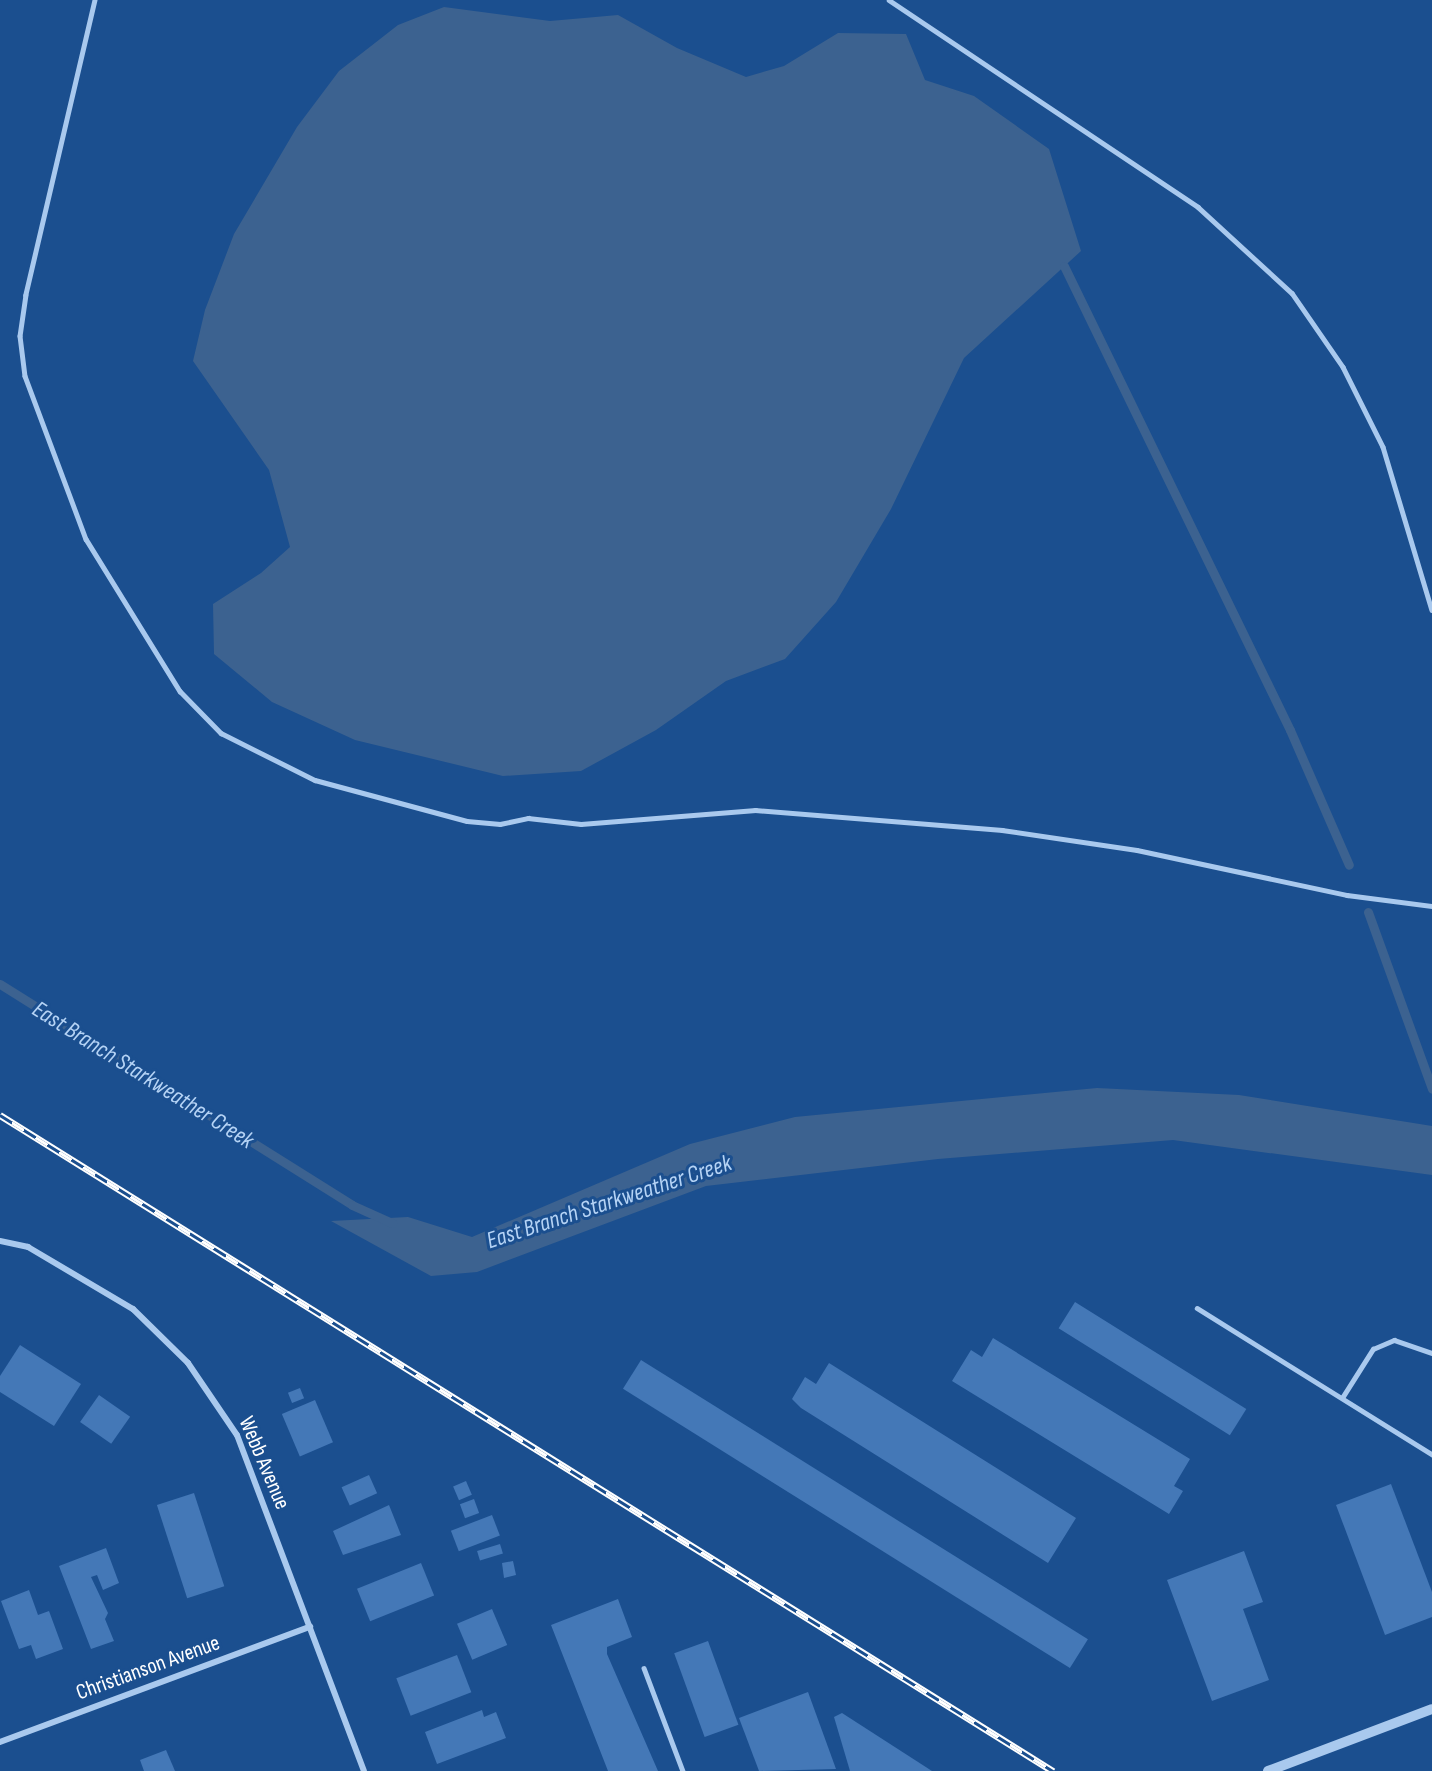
<!DOCTYPE html>
<style>
body{margin:0}
#map{position:relative;width:1432px;height:1771px;overflow:hidden;background:#1b4f8f;font-family:"Sofia Sans Condensed",sans-serif}
div>[style]{position:absolute}
[style*='--x']{left:calc(var(--x)*1px);top:calc(var(--y)*1px);width:calc(var(--w)*1px);rotate:calc(var(--a)*1deg)}
.water>*{inset:0;background:#3c6290}
.stream>*{height:9px;margin:-4.5px;padding:0 4.5px;transform-origin:4.5px;border-radius:4.5px;background:#3c6290}
.building>*{inset:0;background:#4478b7;transform-origin:0 0}
.service>*{height:4.5px;margin:-2.25px;padding:0 2.25px;transform-origin:2.25px;border-radius:2.25px;background:#a9c9ee}
.minor>*{height:6px;margin:-3px;padding:0 3px;transform-origin:3px;border-radius:3px;background:#a9c9ee}
.tertiary>*{height:10px;margin:-5px;padding:0 5px;transform-origin:5px;border-radius:5px;background:#a9c9ee}
.rail>*{height:7px;margin-top:-3.5px;transform-origin:0;background:repeating-linear-gradient(90deg,#1b4f8f 0 14px,#fff 0 28px);box-sizing:border-box;border-block:2px solid #fff}
span{translate:-50% -50%;white-space:nowrap;text-align:center;line-height:1.15;-webkit-text-stroke:6px #1b4f8f;paint-order:stroke}
.street-label{font-size:22px;color:#fff}
.water-label{font-size:24px;color:#b5d3f5;font-style:italic}
</style>
<div id="map">
<div class="water">
<i style="clip-path:polygon(444px 7px,550px 21px,618px 15px,677px 48px,746px 77px,784px 66px,838px 33px,906px 34px,925px 80px,974px 96px,1049px 149px,1081px 251px,964px 358px,891px 509px,836px 602px,785px 659px,726px 681px,656px 730px,581px 771px,503px 776px,355px 740px,272px 702px,214px 654px,213px 604px,261px 573px,290px 547px,269px 470px,193px 361px,205px 310px,234px 234px,297px 127px,339px 71px,398px 25px)"></i>
<i style="clip-path:polygon(1097px 1088px,1239px 1095px,1432px 1126px,1432px 1175px,1173px 1140px,938px 1159px,706px 1186px,477px 1272px,431px 1276px,331px 1221px,408px 1217px,472px 1237px,690px 1144px,795px 1117px)"></i>
</div>
<div class="stream">
<i style="--x:1064;--y:266;--w:516;--a:64.03"></i>
<i style="--x:1290;--y:730;--w:147;--a:66.4"></i>
<i style="--x:1368;--y:912;--w:188;--a:70.1"></i>
<i style="--x:0;--y:984;--w:416;--a:32.1"></i>
<i style="--x:352;--y:1205;--w:44;--a:24.2"></i>
</div>
<div class="building">
<i style="left:1075px;top:1302px;width:202px;height:31px;rotate:32deg"></i>
<i style="clip-path:polygon(993px 1338px,1190px 1459px,1174px 1486px,1183px 1491px,1169px 1514px,952px 1381px,971px 1350px,982px 1357px)"></i>
<i style="clip-path:polygon(20px 1345px,81px 1384px,54px 1426px,0 1392px,0 1376px)"></i>
<i style="left:641px;top:1360px;width:527px;height:34px;rotate:32deg"></i>
<i style="clip-path:polygon(829px 1363px,1076px 1518px,1048px 1563px,801px 1408px,792px 1399px,805px 1377px,816px 1384px)"></i>
<i style="left:300px;top:1388px;width:11px;height:13px;rotate:68deg"></i>
<i style="left:99px;top:1395px;width:38px;height:33px;rotate:35deg"></i>
<i style="left:315px;top:1400px;width:46px;height:36px;rotate:67deg"></i>
<i style="left:369px;top:1475px;width:20px;height:30px;rotate:66deg"></i>
<i style="left:466px;top:1481px;width:15px;height:14px;rotate:67deg"></i>
<i style="clip-path:polygon(1391px 1484px,1432px 1592px,1432px 1617px,1385px 1635px,1336px 1505px)"></i>
<i style="left:194px;top:1493px;width:98px;height:39px;rotate:72deg"></i>
<i style="left:474px;top:1499px;width:15px;height:15px;rotate:70deg"></i>
<i style="clip-path:polygon(389px 1505px,401px 1535px,343px 1555px,333px 1531px)"></i>
<i style="left:492px;top:1515px;width:22px;height:44px;rotate:69deg"></i>
<i style="left:500px;top:1544px;width:10px;height:24px;rotate:73deg"></i>
<i style="clip-path:polygon(106px 1548px,119px 1583px,103px 1590px,97px 1575px,91px 1577px,108px 1613px,105px 1619px,114px 1641px,91px 1649px,59px 1566px)"></i>
<i style="clip-path:polygon(1244px 1551px,1263px 1602px,1243px 1609px,1269px 1680px,1212px 1701px,1167px 1580px)"></i>
<i style="clip-path:polygon(513px 1561px,516px 1575px,504px 1578px,502px 1563px)"></i>
<i style="left:421px;top:1563px;width:35px;height:69px;rotate:68deg"></i>
<i style="clip-path:polygon(29px 1590px,38px 1615px,49px 1611px,63px 1649px,36px 1659px,31px 1645px,19px 1649px,1px 1601px)"></i>
<i style="clip-path:polygon(618px 1599px,632px 1637px,607px 1647px,607px 1654px,658px 1771px,608px 1771px,551px 1625px)"></i>
<i style="left:492px;top:1609px;width:39px;height:38px;rotate:67deg"></i>
<i style="left:708px;top:1641px;width:89px;height:36px;rotate:70deg"></i>
<i style="left:457px;top:1655px;width:40px;height:65px;rotate:69deg"></i>
<i style="clip-path:polygon(808px 1692px,836px 1769px,759px 1771px,739px 1718px)"></i>
<i style="clip-path:polygon(482px 1710px,484px 1717px,496px 1712px,506px 1738px,437px 1764px,425px 1732px)"></i>
<i style="clip-path:polygon(842px 1713px,932px 1771px,850px 1771px,834px 1717px)"></i>
<i style="clip-path:polygon(166px 1750px,175px 1771px,144px 1771px,140px 1760px)"></i>
</div>
<div class="service">
<i style="--x:95;--y:0;--w:303;--a:103.2"></i>
<i style="--x:26;--y:295;--w:41;--a:98.3"></i>
<i style="--x:20;--y:336;--w:40;--a:82.9"></i>
<i style="--x:25;--y:376;--w:174;--a:69.5"></i>
<i style="--x:86;--y:539;--w:179;--a:58.3"></i>
<i style="--x:180;--y:691;--w:59;--a:45.7"></i>
<i style="--x:221;--y:733;--w:105;--a:26.6"></i>
<i style="--x:315;--y:780;--w:157;--a:15.1"></i>
<i style="--x:467;--y:821;--w:33;--a:5"></i>
<i style="--x:500;--y:824;--w:29;--a:-12"></i>
<i style="--x:528;--y:818;--w:53;--a:6.5"></i>
<i style="--x:581;--y:824;--w:175;--a:-4.6"></i>
<i style="--x:755;--y:810;--w:248;--a:4.6"></i>
<i style="--x:1002;--y:830;--w:136;--a:8.4"></i>
<i style="--x:1137;--y:850;--w:215;--a:12.1"></i>
<i style="--x:1347;--y:895;--w:86;--a:7.4"></i>
<i style="--x:889;--y:0;--w:372;--a:33.8"></i>
<i style="--x:1198;--y:207;--w:127;--a:42.5"></i>
<i style="--x:1292;--y:293;--w:90;--a:55.4"></i>
<i style="--x:1343;--y:367;--w:89;--a:63.4"></i>
<i style="--x:1383;--y:447;--w:170;--a:73.3"></i>
<i style="--x:1197;--y:1308;--w:277;--a:31.9"></i>
<i style="--x:1342;--y:1398;--w:58;--a:-57.7"></i>
<i style="--x:1373;--y:1349;--w:23;--a:-23"></i>
<i style="--x:1394;--y:1340;--w:40;--a:18.9"></i>
<i style="--x:644;--y:1668;--w:110;--a:69.3"></i>
</div>
<div class="minor">
<i style="--x:0;--y:1241;--w:29;--a:12"></i>
<i style="--x:28;--y:1247;--w:122;--a:30.6"></i>
<i style="--x:133;--y:1309;--w:77;--a:44.5"></i>
<i style="--x:188;--y:1363;--w:87;--a:55.8"></i>
<i style="--x:237;--y:1435;--w:359;--a:69.3"></i>
<i style="--x:0;--y:1742;--w:331;--a:-20.4"></i>
</div>
<div class="tertiary">
<i style="--x:1268;--y:1771;--w:175;--a:-20.7"></i>
</div>
<div class="rail">
<i style="--x:0;--y:1115;--w:1241;--a:31.92"></i>
</div>
<div class="street-label">
<span style="left:264px;top:1463px;rotate:67deg">Webb Avenue</span>
<span style="left:148px;top:1668px;rotate:-20deg">Christianson Avenue</span>
</div>
<div class="water-label">
<span style="left:143px;top:1075px;rotate:32deg">East Branch Starkweather Creek</span>
<span style="left:609px;top:1202px;rotate:-18deg">East Branch Starkweather Creek</span>
</div>
</div>
